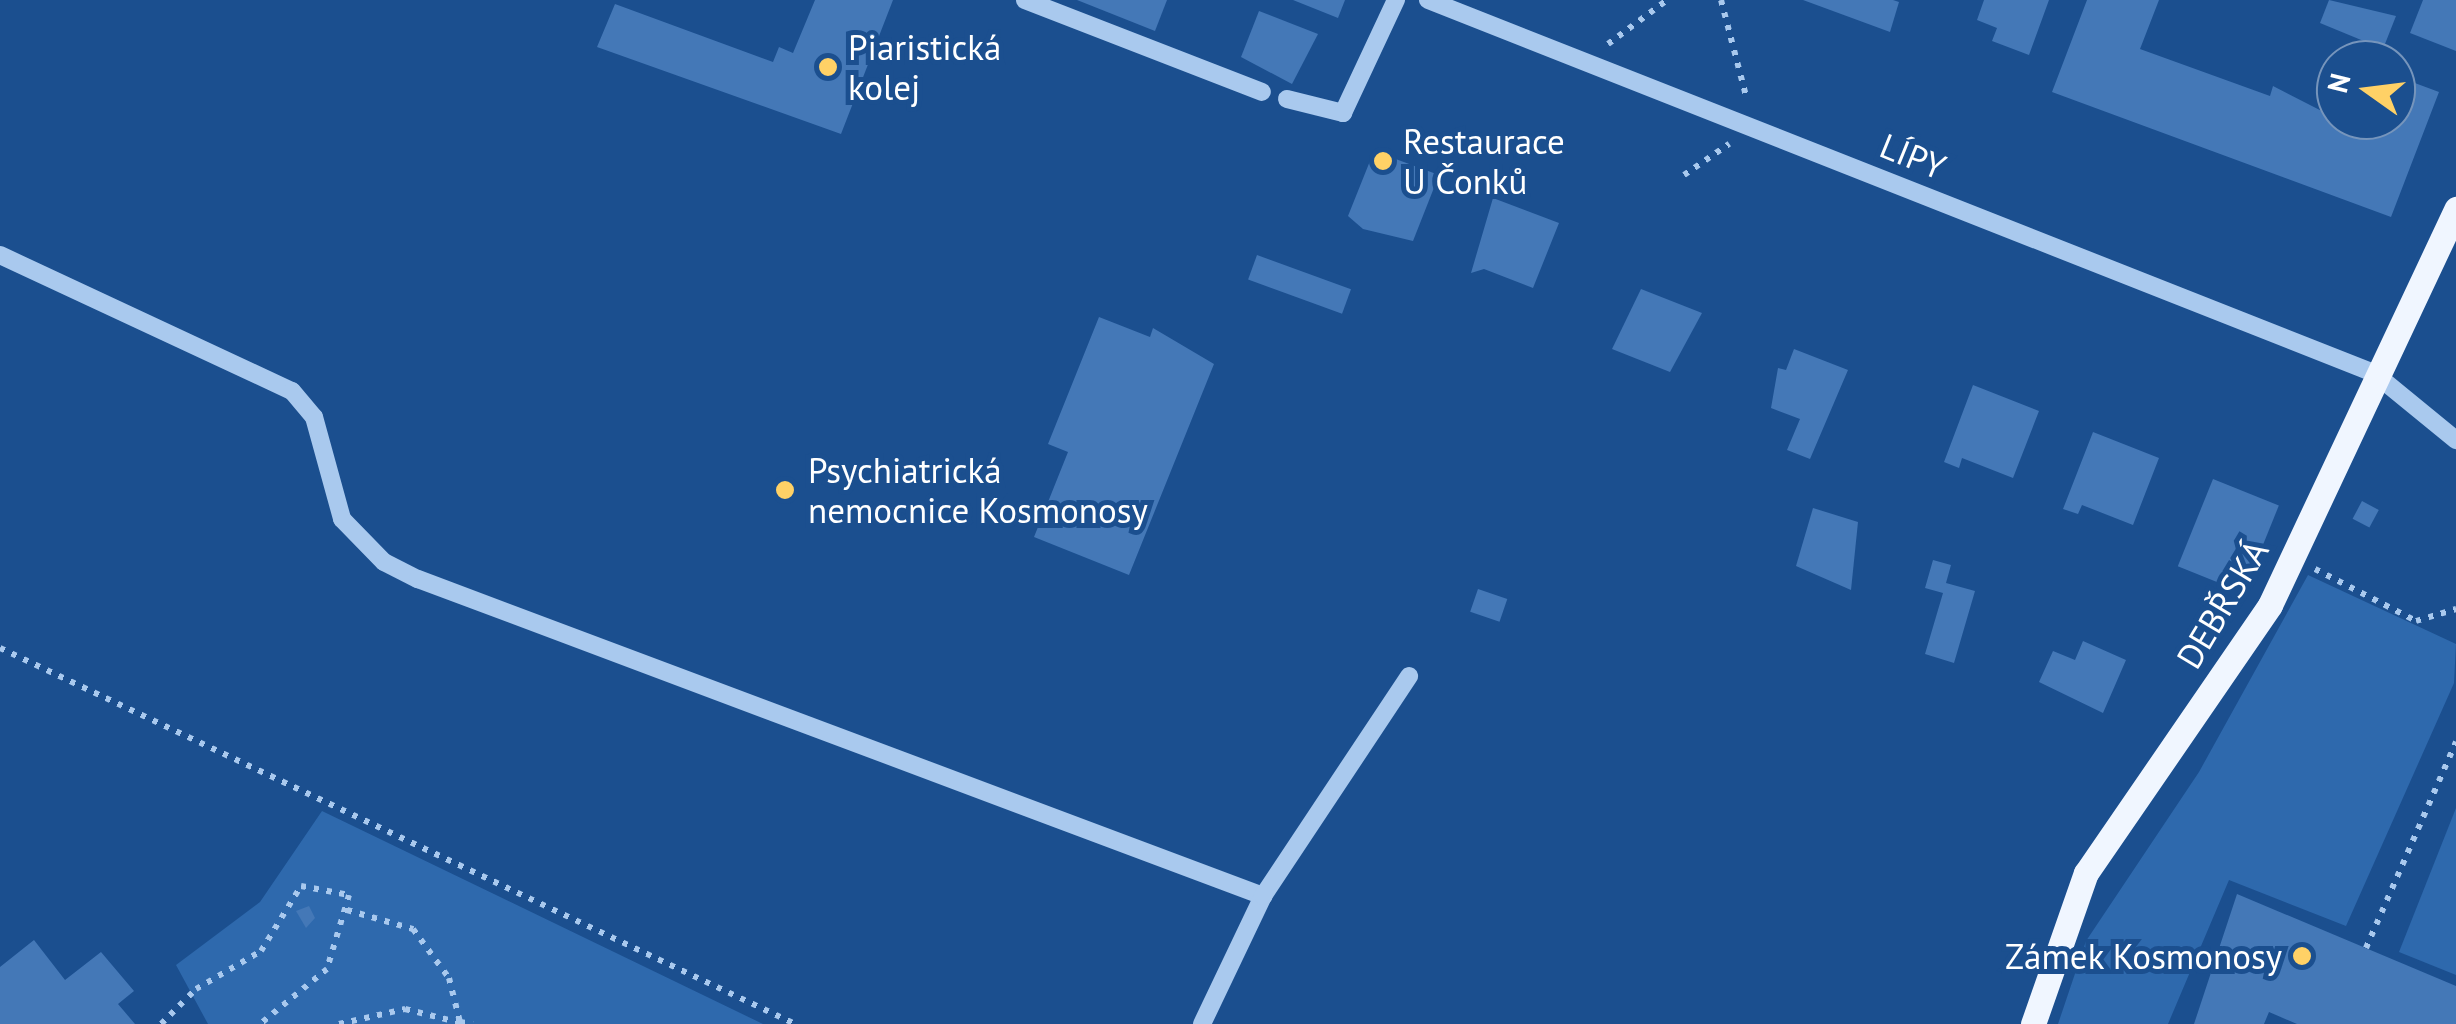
<!DOCTYPE html>
<meta charset="utf-8">
<style>
body{margin:0}
#map{position:relative;width:2456px;height:1024px;overflow:hidden;background:#1b4f8f;font-family:"PT Sans",sans-serif}
div>[style]{position:absolute}
[style*='--x']{left:calc(var(--x)*1px);top:calc(var(--y)*1px);width:calc(var(--w)*1px);rotate:calc(var(--a)*1deg)}
.green>*{inset:0;background:#2e69ad}
.building>*{inset:0;background:#4478b7;transform-origin:0 0}
.path>*{height:6px;margin-top:-3px;transform-origin:0;background:repeating-linear-gradient(90deg,#a9c9ee 0 5px,transparent 0 13px)}
.minor>*{height:18px;margin:-9px;padding:0 9px;transform-origin:9px;border-radius:9px;background:#a9c9ee}
.major>*{height:25px;margin:-12.5px;padding:0 12.5px;transform-origin:12.5px;border-radius:12.5px;background:#f0f6ff}
.dots>*{width:28px;height:28px;translate:-50% -50%;box-sizing:border-box;border:5px solid #1b4f8f;border-radius:50%}
span{translate:-50% -50%;white-space:nowrap;text-align:center;line-height:1.15;-webkit-text-stroke:10px #1b4f8f;paint-order:stroke}
.poi-label{font-size:35px;color:#fff}
.left{translate:0 -50%;text-align:left}
.right{translate:-100% -50%;text-align:right}
.street-label{font-size:35px;color:#fff}
.north{position:absolute;left:2316px;top:40px;width:100px;height:100px;box-sizing:border-box;background:#1b4f8f;border:2px solid #7695bc;border-radius:50%;rotate:284deg;font-size:28px;font-weight:700;line-height:40px;text-align:center;color:#fff}
.north::after{content:'';display:block;margin:auto;width:35px;height:45px;background:#ffd166;clip-path:polygon(50% 0,100% 100%,50% 72%,0 100%)}
</style>
<div id="map">
<div class="green">
<i style="clip-path:polygon(2308px 575px,2456px 644px,2454px 683px,2346px 926px,2229px 880px,2168px 1024px,2058px 1024px,2086px 941px,2199px 772px)"></i>
<i style="clip-path:polygon(2456px 808px,2456px 975px,2399px 952px)"></i>
<i style="clip-path:polygon(322px 811px,763px 1024px,208px 1024px,176px 965px,260px 902px)"></i>
</div>
<div class="building">
<i style="clip-path:polygon(815px 0,893px 0,841px 134px,597px 47px,615px 4px,773px 62px,779px 47px,793px 53px)"></i>
<i style="clip-path:polygon(1077px 0,1167px 0,1155px 31px)"></i>
<i style="clip-path:polygon(1293px 0,1345px 0,1338px 18px)"></i>
<i style="clip-path:polygon(1803px 0,1893px 0,1899px 2px,1890px 32px)"></i>
<i style="clip-path:polygon(1984px 0,2049px 0,2029px 55px,1992px 41px,1997px 28px,1977px 20px)"></i>
<i style="clip-path:polygon(2087px 0,2159px 0,2140px 49px,2270px 96px,2273px 86px,2353px 127px,2396px 120px,2396px 76px,2439px 92px,2391px 217px,2052px 92px)"></i>
<i style="clip-path:polygon(2329px 0,2396px 16px,2383px 49px,2320px 23px)"></i>
<i style="clip-path:polygon(2423px 0,2456px 0,2456px 51px,2410px 33px)"></i>
<i style="clip-path:polygon(1259px 11px,1318px 34px,1292px 84px,1241px 57px)"></i>
<i style="clip-path:polygon(1374px 151px,1439px 175px,1413px 241px,1363px 229px,1348px 216px)"></i>
<i style="clip-path:polygon(1493px 198px,1559px 223px,1533px 288px,1484px 269px,1471px 273px)"></i>
<i style="left:1257px;top:255px;width:100px;height:26px;rotate:20deg"></i>
<i style="clip-path:polygon(1641px 289px,1702px 313px,1670px 372px,1612px 349px)"></i>
<i style="clip-path:polygon(1099px 317px,1150px 337px,1153px 328px,1214px 364px,1129px 575px,1034px 537px,1068px 452px,1048px 444px)"></i>
<i style="clip-path:polygon(1794px 349px,1848px 370px,1810px 459px,1787px 450px,1800px 419px,1771px 408px,1778px 368px,1786px 370px)"></i>
<i style="clip-path:polygon(1973px 385px,2039px 411px,2013px 478px,1962px 458px,1959px 468px,1944px 462px)"></i>
<i style="clip-path:polygon(2093px 432px,2159px 458px,2133px 525px,2082px 505px,2078px 514px,2063px 509px)"></i>
<i style="left:2213px;top:479px;width:71px;height:94px;rotate:22deg"></i>
<i style="left:2362px;top:501px;width:19px;height:20px;rotate:28deg"></i>
<i style="clip-path:polygon(1813px 508px,1858px 522px,1851px 590px,1796px 566px)"></i>
<i style="clip-path:polygon(1933px 560px,1951px 565px,1946px 583px,1975px 591px,1954px 663px,1925px 654px,1943px 593px,1925px 588px)"></i>
<i style="left:1478px;top:589px;width:31px;height:24px;rotate:19deg"></i>
<i style="clip-path:polygon(2083px 641px,2126px 660px,2103px 713px,2039px 682px,2053px 651px,2075px 660px)"></i>
<i style="clip-path:polygon(2237px 894px,2456px 986px,2456px 1024px,2297px 1024px,2269px 1012px,2264px 1024px,2194px 1024px)"></i>
<i style="clip-path:polygon(309px 906px,315px 918px,306px 928px,296px 911px)"></i>
<i style="clip-path:polygon(34px 940px,65px 980px,101px 952px,134px 991px,118px 1004px,135px 1024px,0 1024px,0 967px)"></i>
</div>
<div class="path">
<i style="--x:1721;--y:0;--w:99;--a:75.4"></i>
<i style="--x:1608;--y:44;--w:74;--a:-36.7"></i>
<i style="--x:1684;--y:175;--w:55;--a:-34.6"></i>
<i style="--x:2315;--y:569;--w:114;--a:27.2"></i>
<i style="--x:2416;--y:621;--w:42;--a:-16.7"></i>
<i style="--x:0;--y:648;--w:879;--a:25.31"></i>
<i style="--x:347;--y:910;--w:69;--a:16.1"></i>
<i style="--x:413;--y:929;--w:61;--a:53.7"></i>
<i style="--x:449;--y:978;--w:45;--a:76"></i>
<i style="--x:460;--y:1022;--w:13;--a:9"></i>
<i style="--x:2366;--y:948;--w:225;--a:-66.4"></i>
<i style="--x:161;--y:1024;--w:49;--a:-45"></i>
<i style="--x:196;--y:989;--w:75;--a:-30.3"></i>
<i style="--x:261;--y:951;--w:76;--a:-58.4"></i>
<i style="--x:301;--y:886;--w:49;--a:10.6"></i>
<i style="--x:349;--y:895;--w:77;--a:106.6"></i>
<i style="--x:327;--y:969;--w:87;--a:140.6"></i>
<i style="--x:339;--y:1024;--w:68;--a:-12.8"></i>
<i style="--x:405;--y:1009;--w:58;--a:14"></i>
</div>
<div class="minor">
<i style="--x:1025;--y:0;--w:254;--a:21.2"></i>
<i style="--x:1428;--y:0;--w:1017;--a:21.52"></i>
<i style="--x:2374;--y:373;--w:106;--a:39.3"></i>
<i style="--x:1287;--y:99;--w:58;--a:14"></i>
<i style="--x:1343;--y:113;--w:125;--a:-64.9"></i>
<i style="--x:0;--y:255;--w:322;--a:25"></i>
<i style="--x:292;--y:391;--w:34;--a:50"></i>
<i style="--x:314;--y:417;--w:106;--a:74.6"></i>
<i style="--x:342;--y:519;--w:60;--a:45.7"></i>
<i style="--x:384;--y:562;--w:38;--a:27"></i>
<i style="--x:418;--y:579;--w:903;--a:20.56"></i>
<i style="--x:1202;--y:1024;--w:142;--a:-64.5"></i>
<i style="--x:1263;--y:896;--w:264;--a:-56.4"></i>
</div>
<div class="major">
<i style="--x:2033;--y:1024;--w:160;--a:-70.7"></i>
<i style="--x:2086;--y:873;--w:325;--a:-55.5"></i>
<i style="--x:2270;--y:605;--w:438;--a:-64.8"></i>
</div>
<div class="dots">
<i style="left:828px;top:67px;background:#ffd166"></i>
<i style="left:1383px;top:161px;background:#ffd166"></i>
<i style="left:785px;top:490px;background:#ffd166"></i>
<i style="left:2302px;top:956px;background:#ffd166"></i>
</div>
<div class="poi-label">
<span class="left" style="left:848px;top:67px">Piaristická<br>kolej</span>
<span class="left" style="left:1403px;top:161px">Restaurace<br>U Čonků</span>
<span class="left" style="left:808px;top:490px">Psychiatrická<br>nemocnice Kosmonosy</span>
<span class="right" style="left:2282px;top:956px">Zámek Kosmonosy</span>
</div>
<div class="street-label">
<span style="left:1913px;top:156px;rotate:22deg">LÍPY</span>
<span style="left:2222px;top:604px;rotate:-59deg">DEBŘSKÁ</span>
</div>
<div class="north">N</div>
</div>
